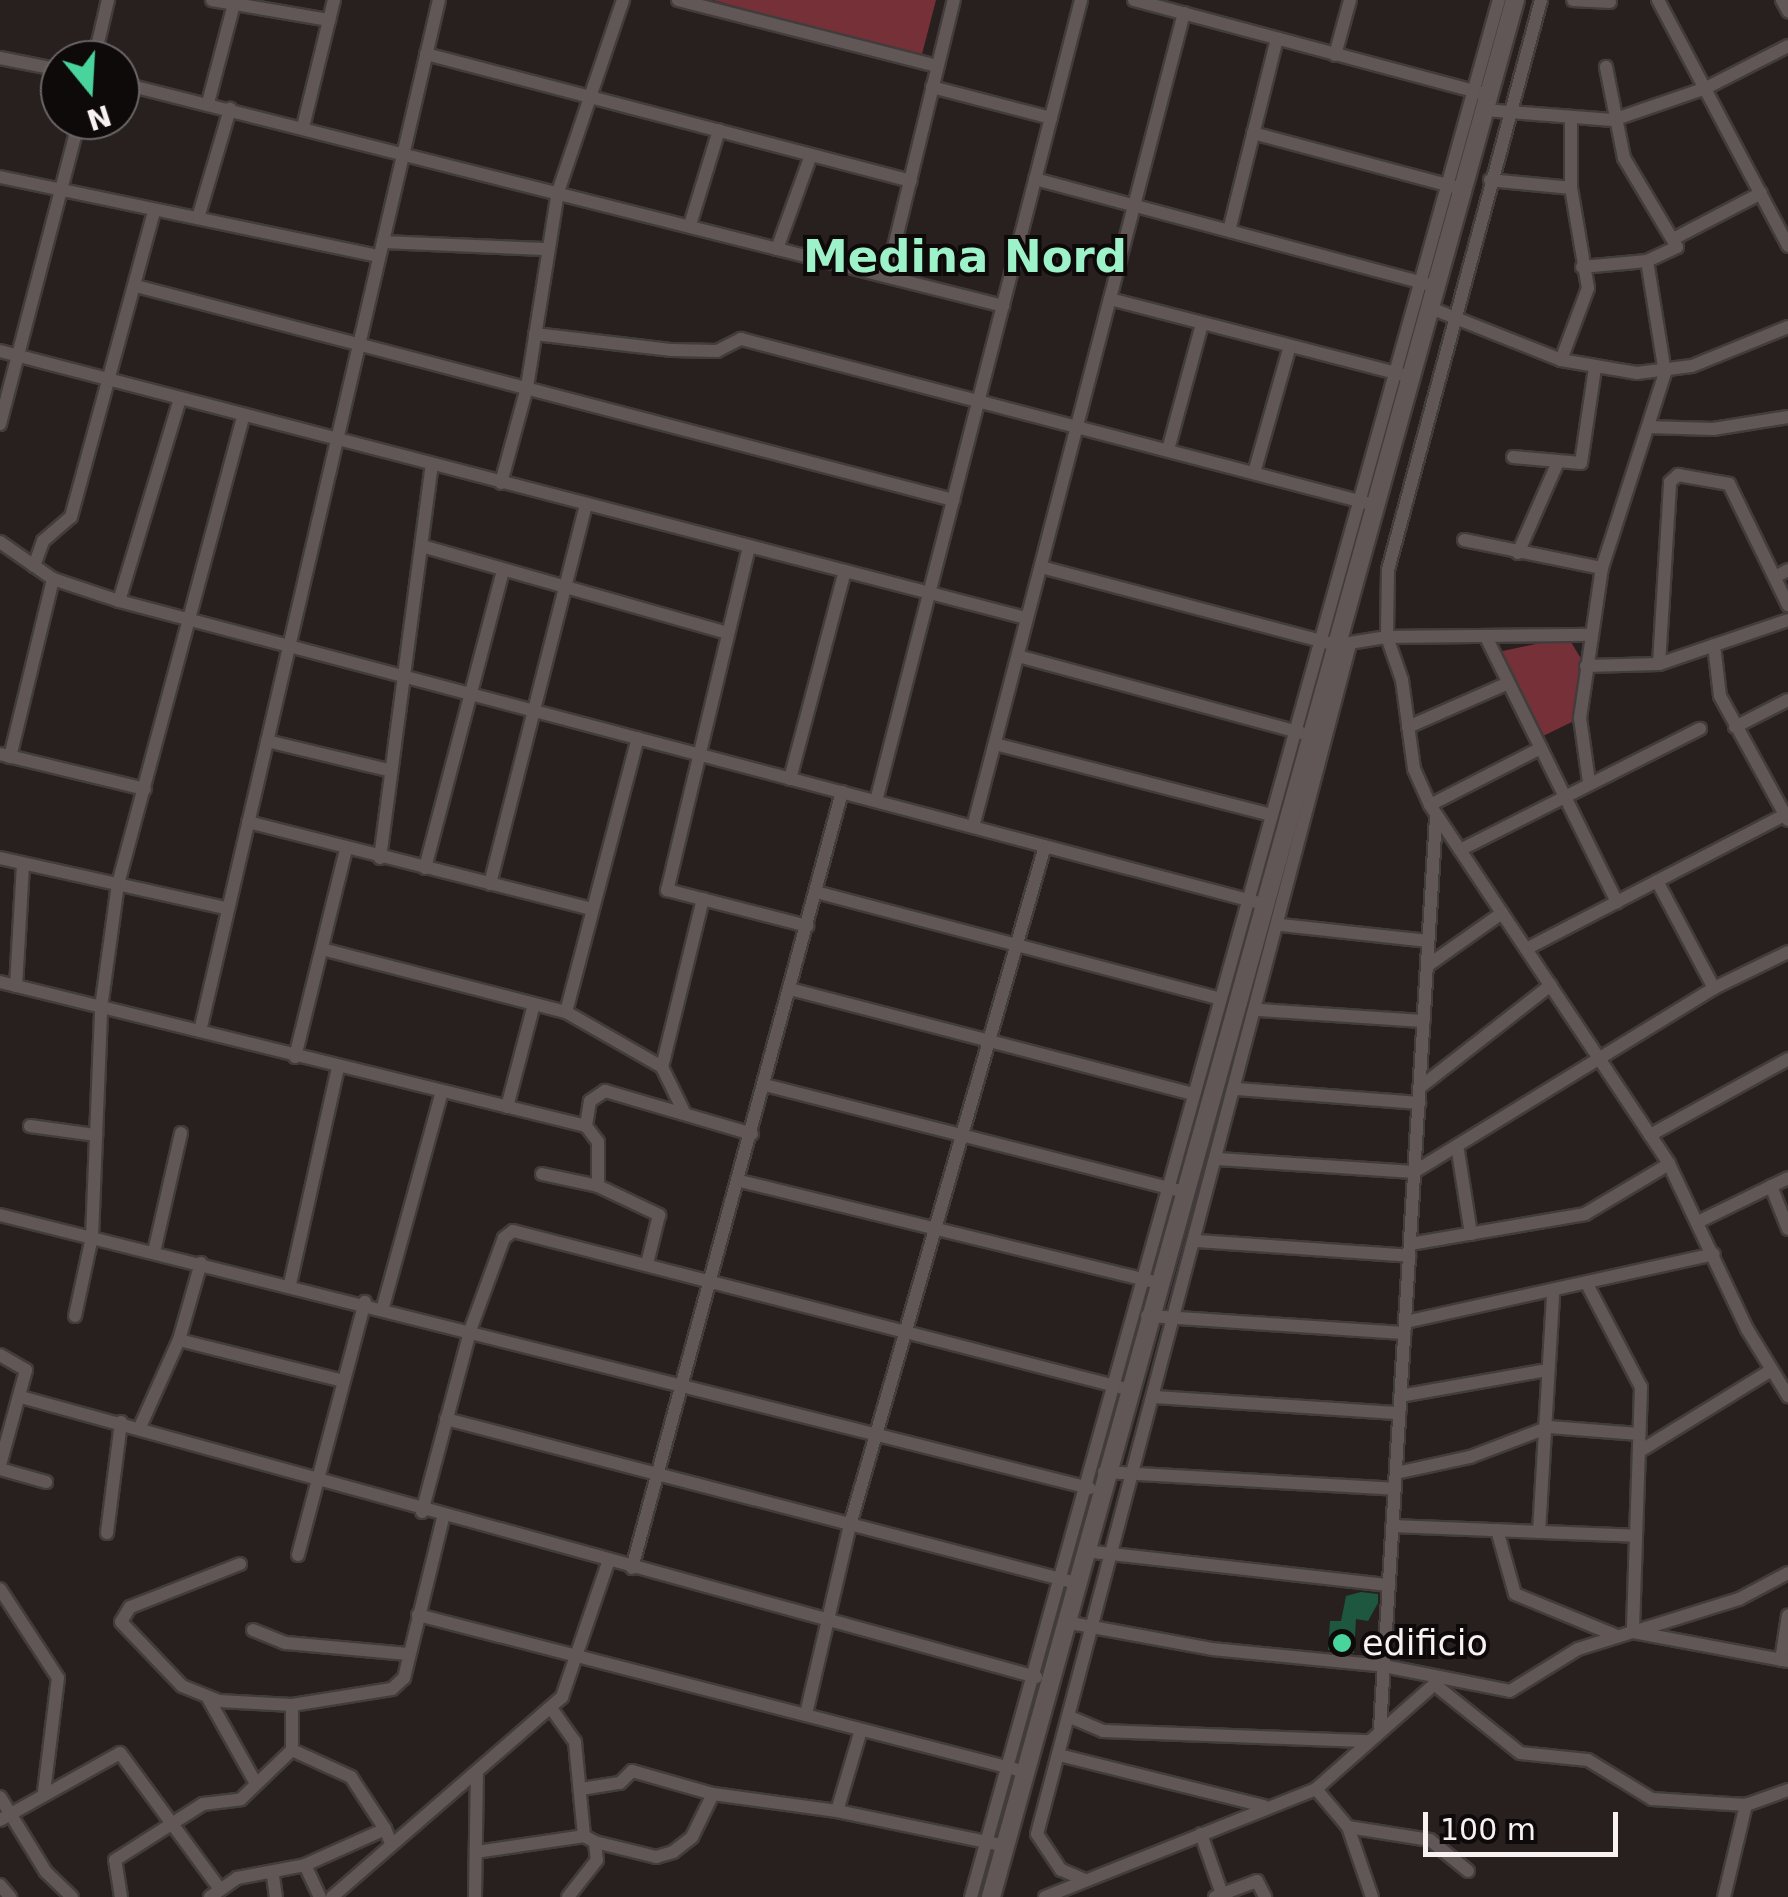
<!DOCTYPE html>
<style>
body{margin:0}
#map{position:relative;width:1788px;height:1897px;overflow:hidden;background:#281f1f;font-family:"DejaVu Sans",sans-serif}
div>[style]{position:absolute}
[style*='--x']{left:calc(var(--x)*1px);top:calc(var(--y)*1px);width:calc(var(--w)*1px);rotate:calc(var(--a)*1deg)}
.green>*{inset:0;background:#763037}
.building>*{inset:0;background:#1e573f}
.roads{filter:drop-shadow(2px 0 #433c3c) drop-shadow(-2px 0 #433c3c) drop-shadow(0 2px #433c3c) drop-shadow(0 -2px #433c3c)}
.street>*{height:12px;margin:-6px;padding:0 6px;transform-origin:6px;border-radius:6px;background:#615757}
.secondary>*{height:18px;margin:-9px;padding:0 9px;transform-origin:9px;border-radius:9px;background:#615757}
.dots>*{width:28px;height:28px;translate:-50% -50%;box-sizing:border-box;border:5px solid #0e0a0a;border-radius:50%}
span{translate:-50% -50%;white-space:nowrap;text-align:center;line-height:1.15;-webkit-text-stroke:8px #0e0a0a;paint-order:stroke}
.poi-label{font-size:35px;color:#f7f1f1}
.left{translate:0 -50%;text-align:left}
.district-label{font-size:45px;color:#9ef2ca;font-weight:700}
.north{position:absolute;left:40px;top:40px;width:100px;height:100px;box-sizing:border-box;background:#0e0a0a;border:2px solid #6b6666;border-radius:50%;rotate:162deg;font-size:28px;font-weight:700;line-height:40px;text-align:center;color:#f7f1f1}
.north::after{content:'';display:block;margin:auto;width:35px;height:45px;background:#49d49d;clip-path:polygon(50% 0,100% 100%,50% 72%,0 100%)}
.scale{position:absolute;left:1423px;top:1812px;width:195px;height:45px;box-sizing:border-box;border:5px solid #f7f1f1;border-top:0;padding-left:12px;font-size:30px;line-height:35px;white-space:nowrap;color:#f7f1f1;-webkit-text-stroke:8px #0e0a0a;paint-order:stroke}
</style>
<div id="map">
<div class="green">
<i style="clip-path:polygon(713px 0,936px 0,921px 58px)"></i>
<i style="clip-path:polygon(1568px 637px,1583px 662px,1576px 720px,1541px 737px,1498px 652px)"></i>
</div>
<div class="building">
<i style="clip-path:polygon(1361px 1592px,1378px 1594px,1378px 1603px,1368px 1621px,1356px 1619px,1354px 1653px,1328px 1650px,1330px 1621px,1341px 1621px,1346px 1596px)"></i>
</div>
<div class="roads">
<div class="street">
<i style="--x:212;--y:0;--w:119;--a:9.7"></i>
<i style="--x:678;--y:0;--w:266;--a:14.3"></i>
<i style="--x:1134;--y:0;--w:358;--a:15"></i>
<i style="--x:1541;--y:0;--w:590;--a:105.03"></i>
<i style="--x:1388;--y:570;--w:67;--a:90.9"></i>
<i style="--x:1387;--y:637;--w:46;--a:70.8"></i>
<i style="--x:1402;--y:680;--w:90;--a:82.3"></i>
<i style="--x:1414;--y:769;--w:39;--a:66"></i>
<i style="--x:1430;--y:805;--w:431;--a:56.3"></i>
<i style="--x:1669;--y:1164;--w:183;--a:64.7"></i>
<i style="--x:1747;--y:1329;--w:79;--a:58.5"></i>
<i style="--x:1573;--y:0;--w:37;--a:3"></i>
<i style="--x:1658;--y:0;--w:278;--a:62.1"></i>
<i style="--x:1782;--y:0;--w:13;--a:61"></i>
<i style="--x:426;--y:54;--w:501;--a:14.67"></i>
<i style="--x:1335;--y:55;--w:57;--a:-74.7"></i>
<i style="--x:0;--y:58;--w:61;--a:11.3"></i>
<i style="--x:94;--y:60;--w:62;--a:-76.9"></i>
<i style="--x:120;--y:83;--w:911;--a:14.17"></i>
<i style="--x:932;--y:87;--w:123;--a:14.6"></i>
<i style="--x:208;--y:103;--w:106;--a:-75.3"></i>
<i style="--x:1484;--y:110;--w:129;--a:4.4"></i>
<i style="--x:1613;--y:120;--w:98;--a:-19"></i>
<i style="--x:1706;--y:88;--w:92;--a:-27.1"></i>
<i style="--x:303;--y:127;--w:131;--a:-76.3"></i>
<i style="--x:1253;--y:133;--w:208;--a:15"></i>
<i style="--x:0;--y:177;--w:387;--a:11.8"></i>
<i style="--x:1035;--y:179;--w:405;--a:15"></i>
<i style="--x:1490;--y:180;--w:81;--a:5.6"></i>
<i style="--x:198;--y:218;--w:114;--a:-73.6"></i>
<i style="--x:690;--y:225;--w:99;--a:-73"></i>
<i style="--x:1230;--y:227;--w:194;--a:-76"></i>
<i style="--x:1675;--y:238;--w:97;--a:-27.6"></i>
<i style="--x:383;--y:242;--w:161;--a:2.5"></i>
<i style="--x:777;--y:249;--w:100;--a:-70.1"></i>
<i style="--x:1582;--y:267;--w:65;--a:-5.3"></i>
<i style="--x:1647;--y:261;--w:33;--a:-25"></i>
<i style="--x:1677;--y:247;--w:104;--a:-120.8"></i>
<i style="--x:1624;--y:158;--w:93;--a:-101.2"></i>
<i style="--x:887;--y:276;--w:284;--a:-76.4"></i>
<i style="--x:136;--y:286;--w:845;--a:14.68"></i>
<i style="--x:1110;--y:299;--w:303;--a:14.5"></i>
<i style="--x:1428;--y:307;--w:143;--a:21.7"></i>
<i style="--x:1561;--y:360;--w:77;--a:9.7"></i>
<i style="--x:1637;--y:373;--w:55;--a:-7.3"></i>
<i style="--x:1692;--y:366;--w:104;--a:-22.1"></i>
<i style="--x:535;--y:334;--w:138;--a:6.7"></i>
<i style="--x:672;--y:350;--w:45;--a:1.3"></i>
<i style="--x:717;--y:351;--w:27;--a:-27"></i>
<i style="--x:741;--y:339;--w:647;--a:14.68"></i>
<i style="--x:0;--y:351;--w:1060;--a:14.59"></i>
<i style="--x:1561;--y:360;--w:77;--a:-69.4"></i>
<i style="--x:1588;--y:288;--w:101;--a:-99.6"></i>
<i style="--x:1571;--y:188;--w:66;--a:-90"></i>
<i style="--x:0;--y:424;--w:314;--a:-75.4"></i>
<i style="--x:1648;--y:427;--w:65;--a:1.8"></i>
<i style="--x:1713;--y:429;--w:76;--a:-9.1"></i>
<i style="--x:1168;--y:450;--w:131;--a:-74.9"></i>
<i style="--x:1513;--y:457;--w:68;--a:5"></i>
<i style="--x:1581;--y:463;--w:96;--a:-81.6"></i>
<i style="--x:1254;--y:473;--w:132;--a:-74.2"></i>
<i style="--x:501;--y:483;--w:99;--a:-74.8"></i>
<i style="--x:527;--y:387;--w:197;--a:-81"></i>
<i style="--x:558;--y:192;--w:203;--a:-71.3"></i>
<i style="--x:1464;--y:540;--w:141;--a:11.5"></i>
<i style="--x:0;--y:542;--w:65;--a:34.9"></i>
<i style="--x:53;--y:579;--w:70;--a:18.4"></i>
<i style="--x:119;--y:601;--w:1176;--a:14.83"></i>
<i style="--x:422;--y:546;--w:318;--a:15.9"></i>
<i style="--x:749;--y:547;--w:353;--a:103.4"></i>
<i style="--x:667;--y:890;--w:145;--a:14.4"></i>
<i style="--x:1518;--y:553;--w:97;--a:-66.3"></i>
<i style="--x:34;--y:566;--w:27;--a:-70"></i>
<i style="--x:43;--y:541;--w:37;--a:-41"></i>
<i style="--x:71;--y:517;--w:317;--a:-74.8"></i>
<i style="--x:1041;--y:567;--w:306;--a:14.8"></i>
<i style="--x:1337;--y:645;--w:51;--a:-9.1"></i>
<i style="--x:1387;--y:637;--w:203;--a:-0.6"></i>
<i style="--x:1775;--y:577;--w:15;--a:-28"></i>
<i style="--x:119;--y:601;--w:208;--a:-73.2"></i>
<i style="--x:1486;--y:637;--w:296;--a:63.7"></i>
<i style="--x:1714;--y:645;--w:51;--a:83.3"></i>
<i style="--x:1720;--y:696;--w:141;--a:61.3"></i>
<i style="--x:1018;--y:656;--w:294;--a:15.2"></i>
<i style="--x:1659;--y:664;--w:182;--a:-86.5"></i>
<i style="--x:1670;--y:482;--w:11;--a:-41"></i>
<i style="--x:1678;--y:475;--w:52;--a:10"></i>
<i style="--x:1729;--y:484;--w:135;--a:64"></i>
<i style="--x:1586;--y:666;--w:73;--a:-1.6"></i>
<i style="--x:1659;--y:664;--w:136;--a:-18.8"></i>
<i style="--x:1408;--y:727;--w:109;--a:-23.7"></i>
<i style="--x:1735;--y:727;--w:59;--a:-27"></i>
<i style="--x:267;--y:741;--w:124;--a:13.5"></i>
<i style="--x:995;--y:744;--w:285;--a:14.4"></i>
<i style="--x:0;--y:754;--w:149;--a:13.6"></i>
<i style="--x:10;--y:757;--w:183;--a:-76.4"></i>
<i style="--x:790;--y:779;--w:215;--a:-75.2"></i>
<i style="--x:1589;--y:782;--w:65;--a:-98"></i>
<i style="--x:1580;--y:718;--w:152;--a:-81.7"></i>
<i style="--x:1602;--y:568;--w:205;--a:-72.1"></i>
<i style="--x:1665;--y:373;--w:113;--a:-99.1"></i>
<i style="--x:876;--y:801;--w:827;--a:-75.64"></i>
<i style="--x:1430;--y:805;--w:123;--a:-27.2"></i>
<i style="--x:248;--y:822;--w:352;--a:14.2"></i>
<i style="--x:973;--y:827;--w:841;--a:-75.47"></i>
<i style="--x:1460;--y:850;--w:269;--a:-26.8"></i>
<i style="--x:0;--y:858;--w:231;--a:12.5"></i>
<i style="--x:380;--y:858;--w:396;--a:-82.5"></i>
<i style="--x:425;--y:868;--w:307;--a:-75.3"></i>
<i style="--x:1657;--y:881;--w:121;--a:62"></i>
<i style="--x:490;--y:884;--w:391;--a:-75.8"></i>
<i style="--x:816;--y:892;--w:418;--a:14.8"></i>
<i style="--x:1281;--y:925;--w:148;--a:6.2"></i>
<i style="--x:322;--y:949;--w:252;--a:14.5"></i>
<i style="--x:566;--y:1012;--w:111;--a:29.8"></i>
<i style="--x:1526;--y:949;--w:295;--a:-27.4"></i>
<i style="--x:1427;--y:966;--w:92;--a:-35.2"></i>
<i style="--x:0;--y:982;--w:603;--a:13.81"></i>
<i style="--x:586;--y:1126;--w:20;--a:53"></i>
<i style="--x:598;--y:1142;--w:44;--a:90"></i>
<i style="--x:598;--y:1186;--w:68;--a:25.4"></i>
<i style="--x:659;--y:1215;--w:50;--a:103.8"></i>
<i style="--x:16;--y:986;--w:122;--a:-86.7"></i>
<i style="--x:790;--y:989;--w:416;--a:14.6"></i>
<i style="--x:1258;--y:1010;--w:166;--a:3.8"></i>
<i style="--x:566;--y:1012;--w:283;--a:-75.3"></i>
<i style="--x:200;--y:1031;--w:1058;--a:-76.95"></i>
<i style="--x:295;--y:1057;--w:214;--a:-76.2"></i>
<i style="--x:765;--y:1085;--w:430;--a:14.3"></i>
<i style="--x:1419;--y:1088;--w:167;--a:-38"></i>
<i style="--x:1237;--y:1089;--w:183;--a:4.4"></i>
<i style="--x:507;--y:1107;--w:106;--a:-75.3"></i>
<i style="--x:685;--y:1114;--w:52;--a:-116.1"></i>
<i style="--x:662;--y:1067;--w:173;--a:-76.3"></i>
<i style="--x:30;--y:1126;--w:67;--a:7.8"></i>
<i style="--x:586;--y:1126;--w:25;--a:-81"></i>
<i style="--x:590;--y:1101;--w:18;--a:-34"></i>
<i style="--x:605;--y:1091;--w:153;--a:16.3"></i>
<i style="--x:1650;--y:1135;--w:158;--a:-28.8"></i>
<i style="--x:1458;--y:1151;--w:84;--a:81.1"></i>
<i style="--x:1218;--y:1159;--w:196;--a:3.8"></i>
<i style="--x:1414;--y:1172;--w:352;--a:-31.5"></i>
<i style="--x:1714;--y:988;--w:82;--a:-25.9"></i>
<i style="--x:542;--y:1174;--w:57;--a:12.1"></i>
<i style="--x:740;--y:1181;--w:429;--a:13.7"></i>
<i style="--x:1771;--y:1186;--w:46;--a:68.4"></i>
<i style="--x:0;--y:1215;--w:1123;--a:14.07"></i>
<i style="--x:1700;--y:1221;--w:98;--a:-26"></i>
<i style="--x:1197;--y:1241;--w:213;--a:4"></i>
<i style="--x:1410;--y:1244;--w:178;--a:-9.7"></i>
<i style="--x:1585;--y:1214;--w:98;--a:-30.8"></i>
<i style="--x:154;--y:1252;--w:122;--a:-77.2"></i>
<i style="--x:290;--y:1284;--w:222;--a:-77.5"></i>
<i style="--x:1589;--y:1288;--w:112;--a:62.3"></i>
<i style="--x:1641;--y:1387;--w:245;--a:91.9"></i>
<i style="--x:1633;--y:1632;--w:111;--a:-17.3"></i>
<i style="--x:1739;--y:1599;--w:55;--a:-28"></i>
<i style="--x:383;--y:1307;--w:223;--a:-74.7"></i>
<i style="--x:75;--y:1316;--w:81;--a:-77.9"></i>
<i style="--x:92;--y:1237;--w:229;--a:-87.7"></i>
<i style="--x:101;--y:1008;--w:125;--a:-82.2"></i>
<i style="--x:118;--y:884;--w:482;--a:-75"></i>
<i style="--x:1147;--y:1316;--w:258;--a:3.8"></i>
<i style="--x:1405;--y:1322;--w:316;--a:-12.4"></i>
<i style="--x:179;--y:1340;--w:169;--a:14"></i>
<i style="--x:0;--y:1355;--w:30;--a:30"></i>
<i style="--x:26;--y:1370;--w:98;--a:105.3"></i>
<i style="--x:1400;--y:1396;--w:150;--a:-10"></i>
<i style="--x:21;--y:1397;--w:1053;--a:15.42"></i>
<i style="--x:1155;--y:1397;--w:245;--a:3.8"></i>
<i style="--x:446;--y:1419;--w:651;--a:14.59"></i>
<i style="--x:140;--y:1427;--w:95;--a:-65.9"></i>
<i style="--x:179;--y:1340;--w:80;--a:-74.1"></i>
<i style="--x:1640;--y:1451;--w:153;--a:-31.6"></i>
<i style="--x:0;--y:1469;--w:48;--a:15.8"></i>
<i style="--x:1104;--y:1472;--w:291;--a:3.3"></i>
<i style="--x:1396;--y:1473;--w:76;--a:-12.2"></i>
<i style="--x:1470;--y:1457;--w:85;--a:-20.8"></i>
<i style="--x:1549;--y:1427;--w:90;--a:4.4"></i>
<i style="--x:422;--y:1512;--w:190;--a:-75.1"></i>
<i style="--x:471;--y:1328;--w:96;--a:-69.9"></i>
<i style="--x:504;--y:1238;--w:11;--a:-38"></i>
<i style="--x:513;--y:1231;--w:634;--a:14.43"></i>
<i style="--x:1392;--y:1526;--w:244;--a:2.3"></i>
<i style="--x:1497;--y:1530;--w:66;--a:74.3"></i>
<i style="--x:1515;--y:1594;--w:110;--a:22.4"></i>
<i style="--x:1539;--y:1532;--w:238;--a:-86.6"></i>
<i style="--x:107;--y:1533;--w:112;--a:-82.8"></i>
<i style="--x:1084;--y:1551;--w:307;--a:6.4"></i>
<i style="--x:298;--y:1555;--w:262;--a:-75.2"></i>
<i style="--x:240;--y:1564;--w:118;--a:158.6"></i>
<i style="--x:130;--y:1607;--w:17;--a:121"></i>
<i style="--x:121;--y:1622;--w:88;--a:46.4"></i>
<i style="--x:182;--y:1686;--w:40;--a:22"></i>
<i style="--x:219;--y:1701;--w:73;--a:3.1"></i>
<i style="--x:632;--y:1568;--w:804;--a:-74.86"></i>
<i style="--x:0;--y:1589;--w:106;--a:56.9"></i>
<i style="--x:58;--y:1678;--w:115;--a:97"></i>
<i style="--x:418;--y:1615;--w:628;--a:14.48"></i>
<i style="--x:1065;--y:1622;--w:149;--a:10.4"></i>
<i style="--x:1212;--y:1649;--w:173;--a:5.6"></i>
<i style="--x:1384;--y:1666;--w:128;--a:11.2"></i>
<i style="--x:1510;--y:1691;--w:80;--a:-31.7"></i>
<i style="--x:1578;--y:1649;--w:58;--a:-17.2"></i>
<i style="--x:1633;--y:1632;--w:158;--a:10.6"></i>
<i style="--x:253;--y:1630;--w:35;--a:22"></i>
<i style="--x:286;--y:1643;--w:122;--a:5.2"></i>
<i style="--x:1781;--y:1660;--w:45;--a:-81"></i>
<i style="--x:1434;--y:1684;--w:110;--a:38.7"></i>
<i style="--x:1520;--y:1753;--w:68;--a:5.9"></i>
<i style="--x:1588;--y:1760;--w:75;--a:31.4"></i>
<i style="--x:1652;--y:1799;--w:94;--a:3.7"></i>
<i style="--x:1746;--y:1805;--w:45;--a:-19.7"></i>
<i style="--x:208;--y:1698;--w:94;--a:60.7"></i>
<i style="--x:551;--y:1708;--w:42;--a:54.8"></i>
<i style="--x:575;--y:1742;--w:94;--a:84.5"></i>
<i style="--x:584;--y:1836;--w:13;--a:29"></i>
<i style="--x:595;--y:1842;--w:18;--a:84"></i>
<i style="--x:597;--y:1860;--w:47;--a:128.1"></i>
<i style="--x:806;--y:1714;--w:194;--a:-76.9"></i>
<i style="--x:850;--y:1525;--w:706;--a:-73.98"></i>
<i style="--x:1070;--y:1717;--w:36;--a:23"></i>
<i style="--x:1103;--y:1731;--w:266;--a:2.2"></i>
<i style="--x:1380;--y:1728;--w:913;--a:-86.48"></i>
<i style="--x:292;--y:1750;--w:45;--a:-90"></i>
<i style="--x:292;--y:1705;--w:101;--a:-9.1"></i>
<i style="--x:392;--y:1689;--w:16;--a:-43"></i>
<i style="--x:404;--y:1678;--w:165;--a:-76.3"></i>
<i style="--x:292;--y:1750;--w:65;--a:24.6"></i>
<i style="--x:351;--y:1777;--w:62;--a:56.8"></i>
<i style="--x:1059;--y:1755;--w:211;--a:14"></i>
<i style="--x:581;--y:1789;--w:39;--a:-9"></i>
<i style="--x:620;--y:1783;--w:17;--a:-45"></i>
<i style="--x:632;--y:1771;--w:84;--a:15.9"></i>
<i style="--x:713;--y:1794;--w:125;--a:7.8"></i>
<i style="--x:837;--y:1811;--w:84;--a:-73.5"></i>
<i style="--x:0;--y:1797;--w:88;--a:58.5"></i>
<i style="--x:46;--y:1872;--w:36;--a:44"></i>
<i style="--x:837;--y:1811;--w:173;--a:11.7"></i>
<i style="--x:0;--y:1820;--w:137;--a:-29.2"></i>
<i style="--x:120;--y:1753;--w:169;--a:53.7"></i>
<i style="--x:1348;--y:1827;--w:83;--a:9"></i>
<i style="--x:1430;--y:1840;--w:49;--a:39.2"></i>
<i style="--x:1201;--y:1834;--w:64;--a:70.7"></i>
<i style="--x:595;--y:1842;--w:63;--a:13.8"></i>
<i style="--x:656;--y:1857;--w:18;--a:-16"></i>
<i style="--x:673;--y:1852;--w:24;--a:-38"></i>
<i style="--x:692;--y:1837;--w:48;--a:-64"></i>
<i style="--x:476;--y:1852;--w:109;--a:-8.4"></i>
<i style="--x:305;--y:1865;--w:35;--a:65"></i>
<i style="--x:273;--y:1876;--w:21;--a:82"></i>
<i style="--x:1085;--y:1880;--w:26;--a:-157"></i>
<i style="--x:1061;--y:1870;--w:43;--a:-123.7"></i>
<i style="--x:1037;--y:1834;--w:1230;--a:-75.26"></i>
<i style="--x:0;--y:1885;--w:16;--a:50"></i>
<i style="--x:121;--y:1897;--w:37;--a:-99"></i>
<i style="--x:115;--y:1860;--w:104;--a:-32.5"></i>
<i style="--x:203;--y:1804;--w:38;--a:-7"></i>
<i style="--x:241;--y:1799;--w:71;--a:-43.9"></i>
<i style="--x:210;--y:1897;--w:33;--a:-35"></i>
<i style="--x:237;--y:1878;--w:69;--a:-10.8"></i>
<i style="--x:305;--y:1865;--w:88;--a:-24.2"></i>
<i style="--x:385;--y:1829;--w:15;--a:67"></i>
<i style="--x:332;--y:1897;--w:305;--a:-41"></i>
<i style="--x:562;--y:1697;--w:145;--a:-71.1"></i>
<i style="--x:475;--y:1897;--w:123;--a:-89.1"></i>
<i style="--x:971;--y:1897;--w:1969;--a:-74.45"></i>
<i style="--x:1045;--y:1897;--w:292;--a:-21.7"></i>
<i style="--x:1215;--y:1897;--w:45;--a:-20.9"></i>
<i style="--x:1257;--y:1881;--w:18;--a:63"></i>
<i style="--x:1372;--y:1897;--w:74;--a:-108.9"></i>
<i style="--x:1348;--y:1827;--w:50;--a:-130.1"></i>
<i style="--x:1316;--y:1789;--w:163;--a:-41.5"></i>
<i style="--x:1724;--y:1897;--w:95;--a:-76.6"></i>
</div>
<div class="secondary">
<i style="--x:991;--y:1897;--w:1968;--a:-74.56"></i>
</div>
</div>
<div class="dots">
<i style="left:1342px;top:1643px;background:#49d49d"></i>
</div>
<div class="poi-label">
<span class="left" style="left:1362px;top:1643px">edificio</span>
</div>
<div class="district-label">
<span style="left:965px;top:257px">Medina Nord</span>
</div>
<div class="north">N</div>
<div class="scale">100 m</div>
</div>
